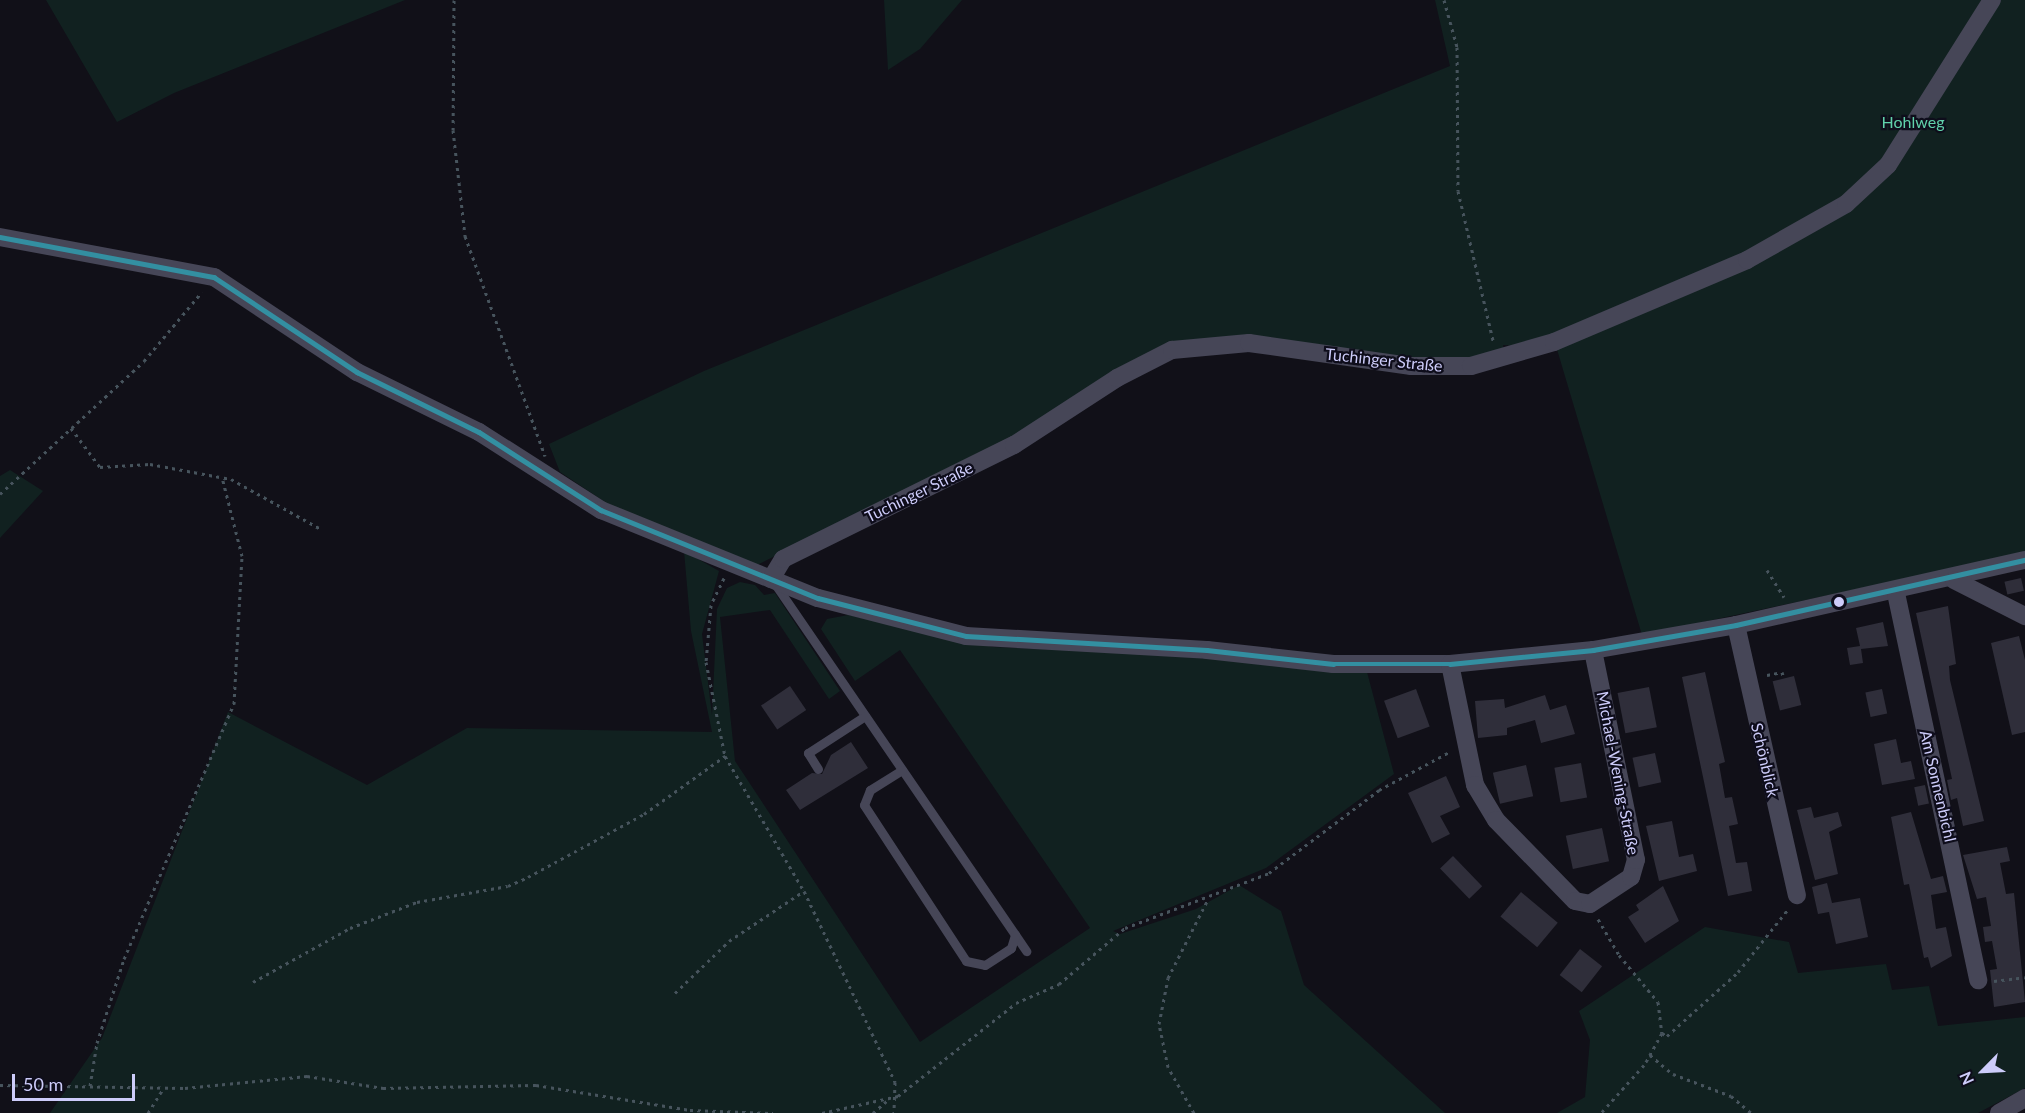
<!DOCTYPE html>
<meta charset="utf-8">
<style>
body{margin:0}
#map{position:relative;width:2025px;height:1113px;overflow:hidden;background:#111018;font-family:Lato,sans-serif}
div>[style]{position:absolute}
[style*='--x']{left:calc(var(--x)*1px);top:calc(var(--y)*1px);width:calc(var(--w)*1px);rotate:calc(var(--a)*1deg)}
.green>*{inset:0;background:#112120}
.building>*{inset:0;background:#2f2e3a;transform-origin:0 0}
.path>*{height:3px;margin-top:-1.5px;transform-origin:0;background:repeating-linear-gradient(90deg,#47545d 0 3px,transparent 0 7.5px)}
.lane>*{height:9px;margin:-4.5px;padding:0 4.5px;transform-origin:4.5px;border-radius:4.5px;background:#464657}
.street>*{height:18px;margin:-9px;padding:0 9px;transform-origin:9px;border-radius:9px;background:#464657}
.bus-1>*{height:4.5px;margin:-2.25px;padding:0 2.25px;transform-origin:2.25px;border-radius:2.25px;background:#338fa1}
.dots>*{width:16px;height:16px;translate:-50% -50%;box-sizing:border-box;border:3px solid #0e0d1b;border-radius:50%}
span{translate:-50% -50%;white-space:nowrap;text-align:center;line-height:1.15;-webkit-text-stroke:4.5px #0e0d1b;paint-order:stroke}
.park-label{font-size:16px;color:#60d1ab}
.street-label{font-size:16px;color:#cdccfa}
.north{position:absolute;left:1953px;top:1041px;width:60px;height:60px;-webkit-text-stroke:4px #0e0d1b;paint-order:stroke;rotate:246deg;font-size:16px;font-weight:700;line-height:24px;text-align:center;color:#cdccfa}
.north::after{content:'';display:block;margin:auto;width:21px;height:27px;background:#cdccfa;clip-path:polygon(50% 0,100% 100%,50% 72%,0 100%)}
.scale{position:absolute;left:12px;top:1074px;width:123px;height:27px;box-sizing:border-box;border:3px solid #cdccfa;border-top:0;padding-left:8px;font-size:18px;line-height:21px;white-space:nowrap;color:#cdccfa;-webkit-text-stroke:4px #0e0d1b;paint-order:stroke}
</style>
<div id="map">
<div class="green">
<i style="clip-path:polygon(46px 0,405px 0,174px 93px,117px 122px)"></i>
<i style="clip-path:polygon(884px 0,962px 0,920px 49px,888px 70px)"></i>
<i style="clip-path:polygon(1435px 0,2025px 0,2025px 553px,1642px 635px,1556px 346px,1588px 324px,1518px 346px,1503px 345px,1505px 356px,1451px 363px,1211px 339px,757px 565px,611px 506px,560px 472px,549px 444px,704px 371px,1450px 66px)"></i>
<i style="clip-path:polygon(10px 470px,43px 491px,0 538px,0 476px)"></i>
<i style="clip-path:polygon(684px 551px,719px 571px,702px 634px,712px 715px,717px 609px,727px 588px,740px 582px,755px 585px,764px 595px,775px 593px,840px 691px,829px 699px,770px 610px,720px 617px,735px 761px,920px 1042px,1090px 928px,900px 650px,855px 681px,821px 629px,827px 619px,848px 615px,993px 647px,1148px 653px,1367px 672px,1394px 774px,1266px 868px,1113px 931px,1120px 934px,1196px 909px,1239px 885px,1281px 911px,1304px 985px,1445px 1113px,50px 1113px,102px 1038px,228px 712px,367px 785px,467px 728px,712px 732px,691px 631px)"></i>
<i style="clip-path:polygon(1705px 927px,1789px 942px,1798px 973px,1886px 964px,1892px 990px,1929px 986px,1938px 1026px,2025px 1017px,2025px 1088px,1978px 1113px,1557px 1113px,1585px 1097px,1590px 1040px,1579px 1011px)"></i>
</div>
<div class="building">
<i style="left:2021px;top:578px;width:13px;height:17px;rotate:77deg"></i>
<i style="clip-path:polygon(1948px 606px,1956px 664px,1949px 666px,1950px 680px,1984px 821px,1963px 826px,1957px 798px,1951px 800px,1947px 780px,1952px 779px,1916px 613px)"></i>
<i style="clip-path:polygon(1883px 622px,1888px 646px,1861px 649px,1863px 663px,1850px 665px,1847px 648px,1860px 646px,1856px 628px)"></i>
<i style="clip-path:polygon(2019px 636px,2025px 660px,2025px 732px,2012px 735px,1991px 643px)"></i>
<i style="clip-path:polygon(1705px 672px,1725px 762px,1719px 764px,1725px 798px,1732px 797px,1738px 824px,1729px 826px,1736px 863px,1747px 862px,1752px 891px,1728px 896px,1682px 677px)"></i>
<i style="left:1794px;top:676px;width:30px;height:22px;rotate:76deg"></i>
<i style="left:790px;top:686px;width:29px;height:35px;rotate:56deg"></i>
<i style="left:1649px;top:687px;width:41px;height:32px;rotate:79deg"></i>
<i style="left:1416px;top:689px;width:40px;height:34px;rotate:70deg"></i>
<i style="left:1882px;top:689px;width:25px;height:17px;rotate:78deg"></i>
<i style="clip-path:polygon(1545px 695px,1550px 710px,1566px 705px,1575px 734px,1541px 743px,1535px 720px,1507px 728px,1507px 735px,1478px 738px,1475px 701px,1504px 699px,1505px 708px)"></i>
<i style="clip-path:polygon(1896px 739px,1901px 763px,1911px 761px,1915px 779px,1882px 785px,1874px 744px)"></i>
<i style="clip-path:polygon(851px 742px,868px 768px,800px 810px,786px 790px,812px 773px,822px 774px,831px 755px)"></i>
<i style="left:1655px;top:753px;width:30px;height:23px;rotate:78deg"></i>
<i style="left:1581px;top:763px;width:35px;height:27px;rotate:80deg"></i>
<i style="left:1526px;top:765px;width:32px;height:34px;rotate:77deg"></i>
<i style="clip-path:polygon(1446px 776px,1460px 807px,1440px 816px,1450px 834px,1432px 843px,1408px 793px)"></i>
<i style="left:1925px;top:785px;width:19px;height:11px;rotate:78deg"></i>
<i style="clip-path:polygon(1811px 807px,1814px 818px,1838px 812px,1842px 826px,1829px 832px,1838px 874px,1815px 880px,1797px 810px)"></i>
<i style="clip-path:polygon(1911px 812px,1931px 879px,1943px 876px,1947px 892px,1931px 895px,1936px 929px,1946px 927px,1952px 956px,1931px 968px,1928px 957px,1924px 958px,1909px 884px,1904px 885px,1891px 817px)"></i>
<i style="clip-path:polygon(1672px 821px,1679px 857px,1693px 854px,1697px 871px,1659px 881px,1646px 826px)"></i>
<i style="left:1602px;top:828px;width:34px;height:37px;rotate:78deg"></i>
<i style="clip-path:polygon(2007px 847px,2010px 861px,2000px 863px,2006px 894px,2014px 893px,2025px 1002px,1994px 1007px,1990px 970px,1997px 969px,1992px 941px,1985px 942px,1983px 927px,1991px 926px,1986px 897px,1977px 899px,1963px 855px)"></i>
<i style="left:1453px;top:856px;width:42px;height:18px;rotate:46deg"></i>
<i style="clip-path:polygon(1827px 883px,1832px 903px,1860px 898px,1868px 937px,1836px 944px,1829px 912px,1818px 914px,1812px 887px)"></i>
<i style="clip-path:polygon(1663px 886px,1679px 921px,1645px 943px,1628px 917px,1639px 910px,1636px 905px)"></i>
<i style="left:1521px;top:892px;width:48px;height:32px;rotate:40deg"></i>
<i style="left:1580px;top:949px;width:28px;height:33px;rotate:38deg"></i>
</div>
<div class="path">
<i style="--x:454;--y:0;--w:130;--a:90.4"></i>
<i style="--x:453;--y:130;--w:107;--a:83.5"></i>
<i style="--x:465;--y:236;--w:234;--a:70"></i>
<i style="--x:1444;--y:0;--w:49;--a:74.5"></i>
<i style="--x:1457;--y:47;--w:144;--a:89.6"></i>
<i style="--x:1458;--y:191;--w:157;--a:76.8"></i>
<i style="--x:71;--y:428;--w:49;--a:53.4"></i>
<i style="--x:100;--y:467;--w:50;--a:-3.4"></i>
<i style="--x:150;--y:464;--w:82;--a:10.5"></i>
<i style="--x:231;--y:479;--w:101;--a:29.1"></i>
<i style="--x:0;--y:494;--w:196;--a:-42.7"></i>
<i style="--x:144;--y:361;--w:90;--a:-50"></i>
<i style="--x:1767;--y:570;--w:32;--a:58"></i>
<i style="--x:724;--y:578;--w:30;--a:116"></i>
<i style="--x:711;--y:605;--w:57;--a:95"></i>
<i style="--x:706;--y:662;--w:96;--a:78.6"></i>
<i style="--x:725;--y:756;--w:156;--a:59.7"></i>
<i style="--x:804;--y:891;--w:212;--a:64.5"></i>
<i style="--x:895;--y:1082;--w:31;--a:92"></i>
<i style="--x:1767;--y:675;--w:15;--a:-11"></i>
<i style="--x:1782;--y:672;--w:7;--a:74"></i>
<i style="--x:1598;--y:919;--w:42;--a:59.7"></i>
<i style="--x:1619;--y:955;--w:61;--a:50.3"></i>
<i style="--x:1658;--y:1002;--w:31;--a:83"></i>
<i style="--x:1662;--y:1033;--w:37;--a:119"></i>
<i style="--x:1644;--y:1065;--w:64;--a:131.9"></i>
<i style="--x:1994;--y:981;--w:31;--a:-7"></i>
<i style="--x:253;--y:982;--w:111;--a:-29.1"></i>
<i style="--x:350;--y:928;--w:72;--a:-21.2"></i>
<i style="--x:417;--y:902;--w:92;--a:-10"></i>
<i style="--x:508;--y:886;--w:22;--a:-24"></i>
<i style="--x:528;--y:877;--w:132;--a:-28.5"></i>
<i style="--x:644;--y:814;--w:100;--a:-35.6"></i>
<i style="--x:675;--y:993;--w:75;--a:-43.9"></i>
<i style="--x:729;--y:941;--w:90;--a:-33.7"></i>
<i style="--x:1662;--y:1033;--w:6;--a:31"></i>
<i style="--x:1667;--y:1036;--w:96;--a:-42"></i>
<i style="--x:1738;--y:972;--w:82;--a:-51.4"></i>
<i style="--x:1650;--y:1055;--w:30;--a:40"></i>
<i style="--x:1673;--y:1074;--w:62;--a:20.8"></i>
<i style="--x:1731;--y:1096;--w:26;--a:40"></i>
<i style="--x:0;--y:1085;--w:185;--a:0.9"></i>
<i style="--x:185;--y:1088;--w:123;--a:-5.6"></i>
<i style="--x:307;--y:1076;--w:77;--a:9"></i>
<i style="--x:383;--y:1088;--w:153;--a:-1.1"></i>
<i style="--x:536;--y:1085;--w:156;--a:9.2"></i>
<i style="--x:690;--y:1110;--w:83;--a:2.1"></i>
<i style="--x:90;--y:1086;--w:44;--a:-80.8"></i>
<i style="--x:97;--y:1043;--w:88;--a:-72.2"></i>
<i style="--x:124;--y:959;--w:278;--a:-66.7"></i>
<i style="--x:234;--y:704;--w:148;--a:-86.9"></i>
<i style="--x:242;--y:556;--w:81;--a:-104.2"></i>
<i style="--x:148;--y:1113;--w:28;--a:-58"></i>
<i style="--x:822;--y:1113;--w:78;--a:-12.6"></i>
<i style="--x:898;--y:1096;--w:150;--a:-38.2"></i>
<i style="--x:1016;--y:1003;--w:47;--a:-23.8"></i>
<i style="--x:1059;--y:984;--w:87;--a:-40.3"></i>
<i style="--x:1125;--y:928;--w:154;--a:-20.9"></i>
<i style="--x:1269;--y:873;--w:138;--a:-37"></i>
<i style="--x:1379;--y:790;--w:82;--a:-28.4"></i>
<i style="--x:873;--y:1113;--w:18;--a:-41"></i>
<i style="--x:1194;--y:1113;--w:53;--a:-119.5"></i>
<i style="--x:1168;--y:1067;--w:44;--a:-101.8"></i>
<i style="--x:1159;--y:1024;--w:47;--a:-78.9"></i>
<i style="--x:1168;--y:978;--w:86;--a:-63.1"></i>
</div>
<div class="lane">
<i style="--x:775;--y:584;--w:445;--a:55.6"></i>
<i style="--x:818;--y:769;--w:19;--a:-122"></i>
<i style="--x:808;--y:753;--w:68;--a:-33"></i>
<i style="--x:902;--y:770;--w:38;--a:148"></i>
<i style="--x:870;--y:790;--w:16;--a:112"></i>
<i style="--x:864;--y:805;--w:186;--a:56.8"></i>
<i style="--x:966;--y:961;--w:19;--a:12"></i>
<i style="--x:985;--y:965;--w:31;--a:-33"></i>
<i style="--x:1011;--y:948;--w:14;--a:-73"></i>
</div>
<div class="street">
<i style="--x:0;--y:237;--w:218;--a:10.6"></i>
<i style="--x:214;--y:277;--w:172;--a:33.6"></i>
<i style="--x:357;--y:372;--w:136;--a:26.2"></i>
<i style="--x:479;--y:432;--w:145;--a:32.6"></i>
<i style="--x:601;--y:510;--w:234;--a:22.1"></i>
<i style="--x:818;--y:598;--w:153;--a:14.4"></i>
<i style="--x:966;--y:636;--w:241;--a:3.3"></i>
<i style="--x:1207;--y:650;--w:127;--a:6.3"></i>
<i style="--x:1333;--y:664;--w:117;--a:0"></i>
<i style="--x:1450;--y:664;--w:144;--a:-5.6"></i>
<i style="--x:1593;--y:650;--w:145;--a:-9.9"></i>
<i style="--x:1736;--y:625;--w:296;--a:-12.7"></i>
<i style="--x:771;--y:579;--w:23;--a:-59"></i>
<i style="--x:783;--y:559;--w:258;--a:-26.3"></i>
<i style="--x:1014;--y:445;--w:123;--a:-33"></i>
<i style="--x:1117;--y:378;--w:62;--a:-27"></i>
<i style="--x:1172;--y:350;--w:77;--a:-5.2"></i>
<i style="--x:1249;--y:343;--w:164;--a:8.1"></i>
<i style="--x:1411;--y:366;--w:60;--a:0"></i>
<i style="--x:1471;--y:366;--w:86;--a:-16.1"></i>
<i style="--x:1554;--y:342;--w:210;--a:-23"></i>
<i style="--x:1747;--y:260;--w:114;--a:-29.5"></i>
<i style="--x:1846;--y:204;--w:57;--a:-42.9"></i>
<i style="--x:1888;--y:165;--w:195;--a:-57.8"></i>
<i style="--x:1954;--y:580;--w:80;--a:26.9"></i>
<i style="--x:1896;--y:593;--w:396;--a:78"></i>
<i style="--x:1736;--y:625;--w:277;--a:77.3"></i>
<i style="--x:1450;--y:664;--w:124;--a:78.3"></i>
<i style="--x:1475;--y:785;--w:41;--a:59"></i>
<i style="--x:1496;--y:820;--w:113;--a:45.7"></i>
<i style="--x:1575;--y:901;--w:15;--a:11"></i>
<i style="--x:1590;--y:904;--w:49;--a:-33.4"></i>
<i style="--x:1631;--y:877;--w:18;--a:-74"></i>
<i style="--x:1636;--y:860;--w:214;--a:-101.6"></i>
<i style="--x:1999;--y:1113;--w:30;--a:-30"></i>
</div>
<div class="bus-1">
<i style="--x:0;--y:237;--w:218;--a:10.6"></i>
<i style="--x:214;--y:277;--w:172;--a:33.6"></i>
<i style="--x:357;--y:372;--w:136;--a:26.2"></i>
<i style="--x:479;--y:432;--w:145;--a:32.6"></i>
<i style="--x:601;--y:510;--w:234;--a:22.1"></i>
<i style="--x:818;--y:598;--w:153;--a:14.4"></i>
<i style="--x:966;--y:636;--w:241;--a:3.3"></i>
<i style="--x:1207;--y:650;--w:127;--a:6.3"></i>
<i style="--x:1333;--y:664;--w:117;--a:0"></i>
<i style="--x:1450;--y:664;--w:144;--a:-5.6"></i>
<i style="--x:1593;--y:650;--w:145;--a:-9.9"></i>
<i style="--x:1736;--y:625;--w:296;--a:-12.7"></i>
</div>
<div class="dots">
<i style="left:1839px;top:602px;background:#cdccfa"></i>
</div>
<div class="park-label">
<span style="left:1913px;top:122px">Hohlweg</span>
</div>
<div class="street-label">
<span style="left:1384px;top:360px;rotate:6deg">Tuchinger Straße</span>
<span style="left:919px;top:492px;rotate:-26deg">Tuchinger Straße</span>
<span style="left:1765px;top:760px;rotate:77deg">Schönblick</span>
<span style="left:1618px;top:773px;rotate:79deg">Michael-Wening-Straße</span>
<span style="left:1938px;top:786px;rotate:77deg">Am Sonnenbichl</span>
</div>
<div class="north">N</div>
<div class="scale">50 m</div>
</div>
